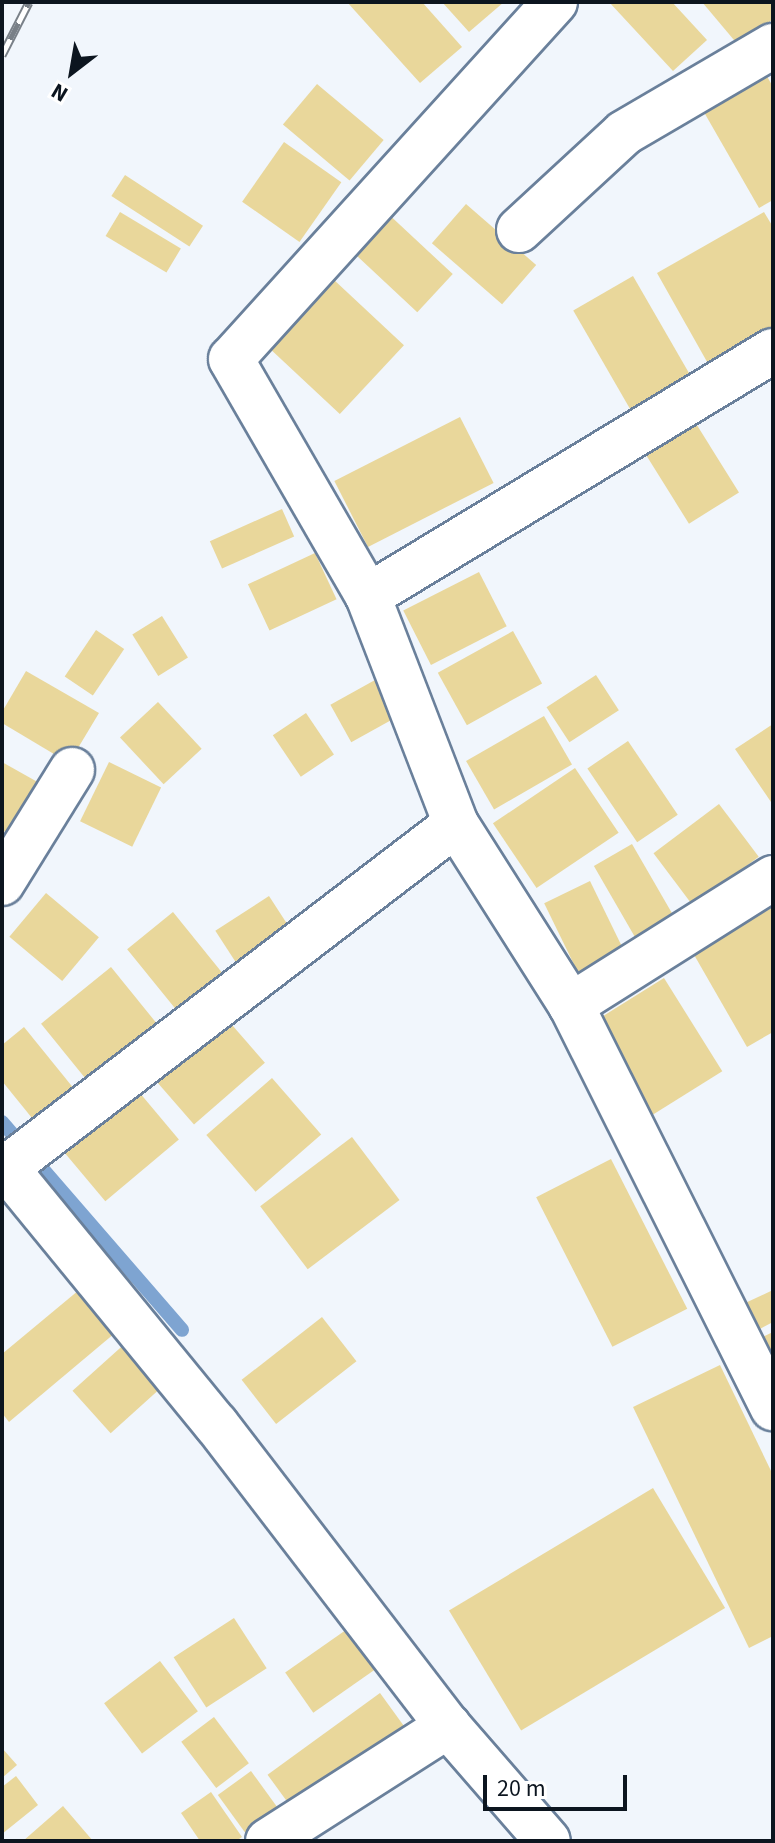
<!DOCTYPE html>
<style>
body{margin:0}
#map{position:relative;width:775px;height:1843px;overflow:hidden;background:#f1f6fc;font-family:"Source Sans 3",sans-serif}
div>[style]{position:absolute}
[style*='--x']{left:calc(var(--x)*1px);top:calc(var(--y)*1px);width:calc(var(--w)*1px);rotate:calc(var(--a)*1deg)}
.stream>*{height:14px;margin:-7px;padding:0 7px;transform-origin:7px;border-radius:7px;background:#7ea4d1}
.building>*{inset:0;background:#e9d79b;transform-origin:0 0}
.roads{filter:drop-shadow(2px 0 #6a809b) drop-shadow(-2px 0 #6a809b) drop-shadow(0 2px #6a809b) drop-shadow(0 -2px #6a809b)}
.minor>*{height:44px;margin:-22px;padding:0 22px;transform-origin:22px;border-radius:22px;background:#fff}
.rail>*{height:9px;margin-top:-4.5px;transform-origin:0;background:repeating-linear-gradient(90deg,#fff 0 18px,#798088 0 36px);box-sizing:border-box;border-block:2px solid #798088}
span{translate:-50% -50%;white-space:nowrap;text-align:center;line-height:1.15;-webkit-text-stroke:8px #fff;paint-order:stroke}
.frame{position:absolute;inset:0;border:4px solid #0c151f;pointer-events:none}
.north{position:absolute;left:32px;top:32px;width:80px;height:80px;-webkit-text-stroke:6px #fff;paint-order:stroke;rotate:211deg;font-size:22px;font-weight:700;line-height:32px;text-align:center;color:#0c151f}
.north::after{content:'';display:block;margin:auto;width:28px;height:36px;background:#0c151f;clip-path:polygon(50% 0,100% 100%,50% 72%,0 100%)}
.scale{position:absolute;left:483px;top:1775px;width:144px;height:36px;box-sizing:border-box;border:4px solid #0c151f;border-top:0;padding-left:10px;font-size:24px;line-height:28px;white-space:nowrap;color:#0c151f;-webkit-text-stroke:6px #fff;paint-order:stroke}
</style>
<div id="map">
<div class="stream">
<i style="--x:2;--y:1122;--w:275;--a:49.1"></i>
</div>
<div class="building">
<i style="clip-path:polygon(347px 2px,422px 2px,462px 47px,420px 83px)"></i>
<i style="clip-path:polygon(442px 2px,504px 2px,469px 32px)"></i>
<i style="clip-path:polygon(609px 2px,672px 2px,707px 40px,673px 71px)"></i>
<i style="clip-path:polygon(702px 2px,773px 2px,773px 19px,739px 46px)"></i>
<i style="clip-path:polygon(764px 71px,773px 87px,773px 200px,759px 208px,701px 107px)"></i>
<i style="left:317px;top:84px;width:87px;height:53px;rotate:40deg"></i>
<i style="left:284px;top:142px;width:70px;height:73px;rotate:35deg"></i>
<i style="left:125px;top:175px;width:93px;height:25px;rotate:33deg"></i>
<i style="left:466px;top:204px;width:93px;height:52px;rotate:41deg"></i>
<i style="left:384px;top:210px;width:94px;height:52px;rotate:43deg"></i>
<i style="left:120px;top:212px;width:71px;height:28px;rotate:31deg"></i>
<i style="clip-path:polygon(764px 212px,773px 227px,773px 343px,715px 376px,657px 273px)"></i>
<i style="left:633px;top:276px;width:133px;height:69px;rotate:60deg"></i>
<i style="left:333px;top:279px;width:97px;height:94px;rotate:43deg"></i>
<i style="left:460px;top:417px;width:74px;height:141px;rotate:63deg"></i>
<i style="left:695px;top:422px;width:83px;height:59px;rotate:58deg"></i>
<i style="left:282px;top:509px;width:30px;height:79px;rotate:66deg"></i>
<i style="left:315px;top:553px;width:51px;height:74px;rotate:65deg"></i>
<i style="left:479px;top:572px;width:61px;height:85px;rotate:63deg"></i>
<i style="left:162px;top:616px;width:49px;height:35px;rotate:58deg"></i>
<i style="left:96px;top:630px;width:34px;height:56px;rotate:34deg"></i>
<i style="left:513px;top:631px;width:60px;height:86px;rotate:61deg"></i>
<i style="clip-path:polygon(26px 671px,99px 713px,69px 763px,2px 723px,2px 712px)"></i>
<i style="left:596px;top:675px;width:42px;height:59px;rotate:57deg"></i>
<i style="left:375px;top:680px;width:43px;height:51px;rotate:61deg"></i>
<i style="left:158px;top:702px;width:64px;height:52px;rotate:47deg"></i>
<i style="left:306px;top:713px;width:50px;height:40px;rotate:56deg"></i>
<i style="left:544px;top:716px;width:56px;height:90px;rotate:60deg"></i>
<i style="clip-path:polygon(773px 724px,773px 805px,735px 749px)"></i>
<i style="left:628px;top:741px;width:89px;height:49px;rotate:56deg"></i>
<i style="clip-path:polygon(2px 762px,50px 789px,21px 840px,2px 830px)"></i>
<i style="left:109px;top:762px;width:58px;height:66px;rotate:26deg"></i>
<i style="left:575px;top:768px;width:78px;height:99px;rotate:56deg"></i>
<i style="left:719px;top:804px;width:66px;height:82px;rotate:53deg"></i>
<i style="left:632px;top:844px;width:91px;height:44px;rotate:60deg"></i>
<i style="left:590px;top:881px;width:79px;height:51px;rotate:64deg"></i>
<i style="left:46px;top:893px;width:69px;height:57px;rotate:40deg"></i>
<i style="left:269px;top:896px;width:48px;height:64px;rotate:57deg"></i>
<i style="clip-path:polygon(773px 907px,773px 1032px,747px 1047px,693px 953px)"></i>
<i style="left:173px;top:912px;width:89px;height:59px;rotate:51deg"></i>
<i style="left:111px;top:967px;width:77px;height:90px;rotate:51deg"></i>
<i style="left:664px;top:978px;width:110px;height:83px;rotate:58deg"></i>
<i style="left:219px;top:1010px;width:70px;height:94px;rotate:49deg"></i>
<i style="clip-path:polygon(24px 1027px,75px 1090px,36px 1123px,2px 1081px,2px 1045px)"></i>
<i style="left:272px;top:1078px;width:75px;height:87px;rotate:49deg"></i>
<i style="left:139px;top:1092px;width:62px;height:96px;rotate:50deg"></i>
<i style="left:352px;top:1137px;width:79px;height:115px;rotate:53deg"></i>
<i style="left:611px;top:1159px;width:168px;height:84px;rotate:63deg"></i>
<i style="clip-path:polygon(79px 1290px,115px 1333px,9px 1422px,2px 1413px,2px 1354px)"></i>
<i style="clip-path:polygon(773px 1290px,773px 1322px,756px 1331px,743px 1304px)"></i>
<i style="left:322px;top:1317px;width:56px;height:102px;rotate:52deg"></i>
<i style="clip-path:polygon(773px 1332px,773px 1370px,758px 1339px)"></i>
<i style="left:129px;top:1340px;width:57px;height:76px;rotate:48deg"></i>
<i style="clip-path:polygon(720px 1365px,773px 1475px,773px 1636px,749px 1648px,633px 1407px)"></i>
<i style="left:653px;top:1488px;width:140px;height:238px;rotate:59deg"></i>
<i style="left:234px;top:1618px;width:60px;height:72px;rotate:57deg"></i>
<i style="left:363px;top:1618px;width:49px;height:95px;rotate:55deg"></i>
<i style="left:160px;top:1661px;width:63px;height:70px;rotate:53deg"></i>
<i style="left:380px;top:1693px;width:53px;height:139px;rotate:54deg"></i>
<i style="left:214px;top:1717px;width:58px;height:41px;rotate:53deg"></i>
<i style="clip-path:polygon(2px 1748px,17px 1765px,2px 1778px)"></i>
<i style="left:251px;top:1771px;width:54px;height:41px;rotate:54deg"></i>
<i style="clip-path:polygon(16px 1776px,38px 1805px,2px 1834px,2px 1787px)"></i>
<i style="clip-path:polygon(211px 1792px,242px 1837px,236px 1841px,200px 1841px,181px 1813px)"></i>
<i style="clip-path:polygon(63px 1806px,93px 1841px,23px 1841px)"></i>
</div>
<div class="roads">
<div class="minor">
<i style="--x:555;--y:2;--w:482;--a:132.2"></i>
<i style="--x:231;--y:359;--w:274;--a:60"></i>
<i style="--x:368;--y:596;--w:244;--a:68.9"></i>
<i style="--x:456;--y:824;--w:214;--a:57.6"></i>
<i style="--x:519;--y:230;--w:143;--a:-42.7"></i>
<i style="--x:624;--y:133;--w:173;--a:-30.3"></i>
<i style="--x:368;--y:596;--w:473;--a:-31.2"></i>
<i style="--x:773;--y:878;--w:239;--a:147.8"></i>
<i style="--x:571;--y:1005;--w:451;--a:63.4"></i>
<i style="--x:2;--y:883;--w:133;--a:-58.2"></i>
<i style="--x:2;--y:1163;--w:338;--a:50.7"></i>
<i style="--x:216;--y:1424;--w:381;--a:52.5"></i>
<i style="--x:448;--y:1726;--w:152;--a:49"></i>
<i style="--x:6;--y:1168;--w:566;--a:-37.4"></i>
<i style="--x:268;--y:1841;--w:214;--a:-32.6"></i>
</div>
</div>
<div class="rail">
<i style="--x:2;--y:55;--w:59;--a:-63"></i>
</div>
<div class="frame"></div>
<div class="north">N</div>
<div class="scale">20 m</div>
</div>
